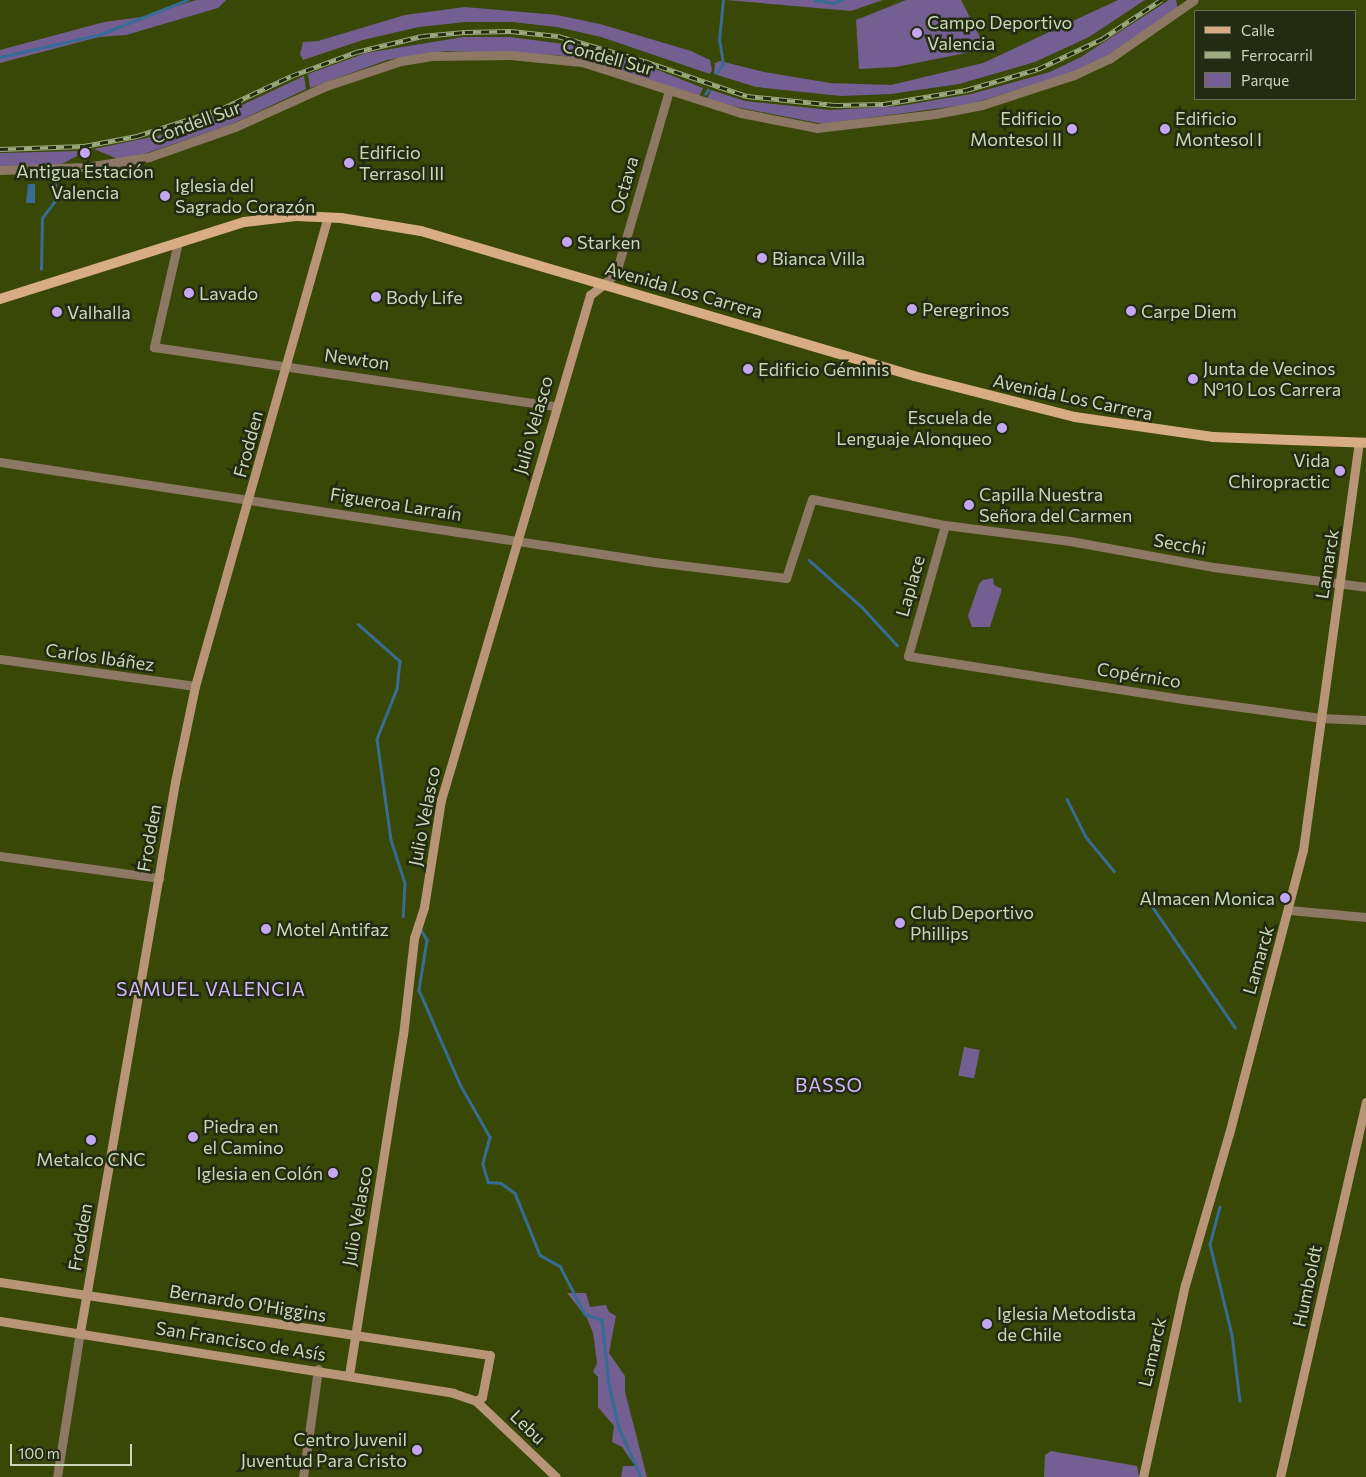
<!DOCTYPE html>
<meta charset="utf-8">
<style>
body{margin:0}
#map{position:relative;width:1366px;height:1477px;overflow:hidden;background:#394806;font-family:Commissioner,sans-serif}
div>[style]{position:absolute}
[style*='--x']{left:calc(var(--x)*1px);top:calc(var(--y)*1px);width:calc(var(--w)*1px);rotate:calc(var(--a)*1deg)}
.green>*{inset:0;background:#735f91;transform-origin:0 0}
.water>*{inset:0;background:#376c94}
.stream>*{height:2.5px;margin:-1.25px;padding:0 1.25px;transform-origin:1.25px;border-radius:1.25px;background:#376c94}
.tertiary>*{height:9px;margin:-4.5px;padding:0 4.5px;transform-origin:4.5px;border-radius:4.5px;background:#8d7765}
.secondary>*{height:9px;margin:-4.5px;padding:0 4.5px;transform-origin:4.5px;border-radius:4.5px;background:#b89577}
.primary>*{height:10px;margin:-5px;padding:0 5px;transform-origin:5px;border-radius:5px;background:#d8ac85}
.rail>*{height:4.5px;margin-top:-2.25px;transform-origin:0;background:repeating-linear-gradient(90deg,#232b12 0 8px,#9eaa80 0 16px);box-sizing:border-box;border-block:1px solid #9eaa80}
.dots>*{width:14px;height:14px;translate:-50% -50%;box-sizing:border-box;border:2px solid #232b12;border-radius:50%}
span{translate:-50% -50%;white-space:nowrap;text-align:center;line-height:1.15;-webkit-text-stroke:5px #232b12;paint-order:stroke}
.poi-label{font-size:18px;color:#ccd7b8}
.left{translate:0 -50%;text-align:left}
.right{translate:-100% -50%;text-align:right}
.street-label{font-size:18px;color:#ccd7b8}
.neighbourhood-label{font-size:19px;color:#d4b8fe;letter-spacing:1px}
.legend{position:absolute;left:1194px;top:10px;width:162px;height:90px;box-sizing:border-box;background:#232b12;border:1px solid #677054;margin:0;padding:6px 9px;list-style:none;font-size:15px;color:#ccd7b8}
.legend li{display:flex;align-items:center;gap:10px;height:25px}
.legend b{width:25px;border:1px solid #677054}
.scale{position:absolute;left:10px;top:1444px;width:122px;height:22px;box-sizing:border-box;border:2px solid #ccd7b8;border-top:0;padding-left:6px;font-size:15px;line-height:18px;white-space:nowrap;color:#ccd7b8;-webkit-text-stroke:4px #232b12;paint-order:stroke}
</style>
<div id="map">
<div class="green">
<i style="clip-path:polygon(196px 0,226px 0,218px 8px,126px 35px,99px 37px,0 63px,0 50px,104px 22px,142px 17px)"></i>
<i style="clip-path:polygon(726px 0,883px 0,851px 11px)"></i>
<i style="clip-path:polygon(906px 0,961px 0,986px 49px,896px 67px,859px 69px,856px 20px)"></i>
<i style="clip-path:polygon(1118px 0,1145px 0,1089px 37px,1035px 62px,959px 84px,891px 94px,841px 96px,756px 87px,714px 74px,715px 63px,720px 61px,764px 72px,830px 83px,891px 85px,983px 63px)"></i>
<i style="clip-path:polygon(1169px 0,1176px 0,1178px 9px,1110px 55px,1071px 73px,971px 104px,823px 124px,706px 101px,711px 90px,745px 101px,830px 110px,900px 106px,971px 94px,1050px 72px,1081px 57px)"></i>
<i style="clip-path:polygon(465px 7px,557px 15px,600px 24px,691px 51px,710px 60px,712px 70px,710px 74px,601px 37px,557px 27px,512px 22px,465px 22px,419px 27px,363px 40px,303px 60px,300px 54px,303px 42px,318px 41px,405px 15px)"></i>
<i style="clip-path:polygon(463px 37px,510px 37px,588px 47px,640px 63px,703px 88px,698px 99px,577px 58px,556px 55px,446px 51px,387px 60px,310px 88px,308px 74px,366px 53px)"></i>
<i style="clip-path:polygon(304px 76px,306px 89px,230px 125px,141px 155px,118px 159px,94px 149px,161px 135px,242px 105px)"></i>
<i style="clip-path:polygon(77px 151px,77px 156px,60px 165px,0 166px,0 153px)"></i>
<i style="clip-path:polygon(993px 578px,994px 585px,1002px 589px,990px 627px,972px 627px,968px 616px,979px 584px,983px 580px)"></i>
<i style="left:964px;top:1047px;width:16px;height:29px;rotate:11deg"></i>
<i style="clip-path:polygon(567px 1293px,586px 1293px,590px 1307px,606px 1305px,609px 1312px,616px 1316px,609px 1353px,625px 1376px,625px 1392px,647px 1477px,621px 1477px,623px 1466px,635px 1466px,622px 1447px,612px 1442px,614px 1426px,598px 1407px,598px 1377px,593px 1372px,597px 1363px,593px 1333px,587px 1318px)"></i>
<i style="clip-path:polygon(1051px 1451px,1137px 1466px,1139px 1477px,1044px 1477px,1045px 1455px)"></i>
</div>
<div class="water">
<i style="clip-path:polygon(28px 184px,35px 184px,35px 203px,26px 203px)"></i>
</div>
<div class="stream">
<i style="--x:815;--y:0;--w:18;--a:9"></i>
<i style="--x:833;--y:3;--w:9;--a:-21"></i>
<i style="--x:0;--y:57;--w:100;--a:-12.7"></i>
<i style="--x:98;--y:35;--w:96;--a:-21.5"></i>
<i style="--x:716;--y:73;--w:11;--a:-52"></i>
<i style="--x:723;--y:64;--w:24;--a:-99"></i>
<i style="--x:719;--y:40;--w:40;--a:-84.3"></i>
<i style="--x:705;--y:94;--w:5;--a:-53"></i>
<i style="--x:41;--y:269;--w:51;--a:-88.9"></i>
<i style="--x:42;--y:218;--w:20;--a:-53"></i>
<i style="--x:54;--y:202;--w:22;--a:-87"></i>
<i style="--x:809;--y:560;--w:71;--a:41.6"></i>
<i style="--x:862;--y:607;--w:52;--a:47.4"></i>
<i style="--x:358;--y:624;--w:56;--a:41.4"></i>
<i style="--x:400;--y:661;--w:28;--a:96"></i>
<i style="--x:397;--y:689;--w:54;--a:111.8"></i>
<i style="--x:377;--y:739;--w:102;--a:82.1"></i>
<i style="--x:391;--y:840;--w:45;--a:72"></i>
<i style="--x:405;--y:883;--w:33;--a:93"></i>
<i style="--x:1067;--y:799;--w:42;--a:63.4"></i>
<i style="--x:1086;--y:837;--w:44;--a:50.5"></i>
<i style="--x:1152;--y:906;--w:147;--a:55.6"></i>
<i style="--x:421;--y:930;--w:12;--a:59"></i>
<i style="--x:427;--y:940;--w:51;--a:99.1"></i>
<i style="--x:419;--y:990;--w:105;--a:66.4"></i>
<i style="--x:461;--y:1086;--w:59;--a:60.4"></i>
<i style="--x:490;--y:1137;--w:28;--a:105"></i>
<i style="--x:483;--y:1164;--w:19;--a:74"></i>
<i style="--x:488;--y:1182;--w:13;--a:4"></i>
<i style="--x:501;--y:1183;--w:17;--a:36"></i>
<i style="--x:515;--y:1193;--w:67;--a:68"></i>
<i style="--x:540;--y:1255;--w:23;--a:29"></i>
<i style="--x:560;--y:1266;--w:54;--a:62.5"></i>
<i style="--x:585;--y:1314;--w:18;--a:19"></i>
<i style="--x:602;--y:1320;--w:64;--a:83.8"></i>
<i style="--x:609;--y:1384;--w:45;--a:77.2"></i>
<i style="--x:619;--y:1428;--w:54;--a:65.8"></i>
<i style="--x:1220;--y:1207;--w:38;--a:105"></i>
<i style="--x:1210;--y:1244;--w:94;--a:76.4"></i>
<i style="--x:1232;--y:1335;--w:66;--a:83.1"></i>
</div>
<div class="tertiary">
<i style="--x:0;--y:170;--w:86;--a:-2"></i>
<i style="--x:86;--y:167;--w:64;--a:-9"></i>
<i style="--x:149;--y:157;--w:91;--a:-19.2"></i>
<i style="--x:235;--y:127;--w:100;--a:-24.3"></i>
<i style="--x:326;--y:86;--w:79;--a:-18.4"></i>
<i style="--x:401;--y:61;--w:31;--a:-9"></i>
<i style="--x:432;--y:56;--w:78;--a:-0.7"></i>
<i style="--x:510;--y:55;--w:72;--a:5.6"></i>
<i style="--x:582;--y:62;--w:167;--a:17.8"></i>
<i style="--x:741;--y:113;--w:77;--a:11.2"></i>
<i style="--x:817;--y:128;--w:119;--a:-6.8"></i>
<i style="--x:935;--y:114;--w:48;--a:-10.8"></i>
<i style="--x:982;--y:105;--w:97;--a:-18.1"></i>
<i style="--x:1074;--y:75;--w:38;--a:-25"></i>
<i style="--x:1109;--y:59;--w:103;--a:-34.8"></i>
<i style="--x:178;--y:242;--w:108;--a:102.9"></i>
<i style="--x:154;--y:347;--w:405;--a:8.4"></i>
<i style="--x:604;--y:284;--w:16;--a:-43"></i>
<i style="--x:616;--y:273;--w:190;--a:-73.8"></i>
<i style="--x:0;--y:462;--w:662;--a:8.69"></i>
<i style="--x:654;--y:562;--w:133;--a:6.9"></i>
<i style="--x:786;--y:578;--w:83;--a:-71.8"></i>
<i style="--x:812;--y:499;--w:136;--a:11.1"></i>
<i style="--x:945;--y:525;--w:126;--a:7.3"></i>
<i style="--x:1070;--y:541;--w:145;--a:10.3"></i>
<i style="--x:1213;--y:567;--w:154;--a:7.4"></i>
<i style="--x:945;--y:525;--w:136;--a:105.8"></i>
<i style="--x:908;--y:656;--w:285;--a:8.9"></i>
<i style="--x:1190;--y:700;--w:132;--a:7.8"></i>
<i style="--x:1321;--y:718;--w:45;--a:2.5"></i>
<i style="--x:0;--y:659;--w:197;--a:7.9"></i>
<i style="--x:0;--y:856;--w:161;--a:7.9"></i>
<i style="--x:1289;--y:910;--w:77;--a:5.2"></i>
<i style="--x:57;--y:1477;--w:147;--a:-81"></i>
<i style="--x:303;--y:1477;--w:109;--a:-82.1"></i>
</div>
<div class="secondary">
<i style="--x:0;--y:1282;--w:495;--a:8.5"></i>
<i style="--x:490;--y:1355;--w:43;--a:100.8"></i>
<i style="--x:482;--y:1397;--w:7;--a:146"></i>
<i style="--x:0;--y:1321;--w:459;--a:9"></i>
<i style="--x:453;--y:1393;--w:24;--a:19"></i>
<i style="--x:476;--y:1401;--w:110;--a:43.5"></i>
<i style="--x:80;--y:1332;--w:558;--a:-80.2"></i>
<i style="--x:175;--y:782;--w:98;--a:-78.2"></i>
<i style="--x:195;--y:686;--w:487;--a:-74.2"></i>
<i style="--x:349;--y:1375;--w:344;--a:-81"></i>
<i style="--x:403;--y:1035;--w:98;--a:-83.5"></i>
<i style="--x:414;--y:938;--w:33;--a:-72"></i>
<i style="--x:424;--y:907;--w:108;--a:-81"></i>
<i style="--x:441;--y:800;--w:527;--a:-73.56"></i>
<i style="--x:590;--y:295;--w:18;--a:-38"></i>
<i style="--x:1143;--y:1477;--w:197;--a:-77.7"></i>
<i style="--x:1185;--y:1285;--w:157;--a:-73.8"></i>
<i style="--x:1229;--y:1134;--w:293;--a:-75.4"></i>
<i style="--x:1303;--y:850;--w:411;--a:-82.2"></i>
<i style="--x:1280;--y:1477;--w:385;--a:-77.1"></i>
</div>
<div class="primary">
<i style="--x:0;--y:299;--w:256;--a:-17.5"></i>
<i style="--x:244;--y:222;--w:52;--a:-6.6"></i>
<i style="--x:296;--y:216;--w:45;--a:2.5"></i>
<i style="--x:341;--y:218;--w:81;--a:9.2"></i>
<i style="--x:421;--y:231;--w:514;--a:16.39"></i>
<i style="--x:914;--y:376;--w:166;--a:14.3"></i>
<i style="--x:1075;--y:417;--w:139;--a:8.2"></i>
<i style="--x:1213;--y:437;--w:153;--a:2.2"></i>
</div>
<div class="rail">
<i style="--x:0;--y:149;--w:84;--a:-2"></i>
<i style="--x:84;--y:146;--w:54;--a:-10.7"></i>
<i style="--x:137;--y:136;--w:88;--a:-17.8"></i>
<i style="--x:221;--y:109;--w:77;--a:-25.2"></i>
<i style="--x:291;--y:76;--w:69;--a:-20.3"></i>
<i style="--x:356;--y:52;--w:68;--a:-13.6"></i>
<i style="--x:422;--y:36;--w:43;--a:-5.3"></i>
<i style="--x:465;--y:32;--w:46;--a:-1.2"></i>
<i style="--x:511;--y:31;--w:47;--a:6.1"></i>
<i style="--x:558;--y:36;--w:90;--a:16.2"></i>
<i style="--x:644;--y:61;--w:109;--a:18.8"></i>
<i style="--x:747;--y:96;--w:88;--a:5.8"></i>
<i style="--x:835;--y:105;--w:49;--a:-1.2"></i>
<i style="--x:884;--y:104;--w:83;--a:-9.7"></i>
<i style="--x:966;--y:90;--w:75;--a:-16.3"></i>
<i style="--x:1038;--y:69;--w:71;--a:-25.1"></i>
<i style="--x:1102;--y:39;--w:71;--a:-33.5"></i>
</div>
<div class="dots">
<i style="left:917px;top:33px;background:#c5a7f1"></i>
<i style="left:1072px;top:129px;background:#c5a7f1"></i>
<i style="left:1165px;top:129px;background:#c5a7f1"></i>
<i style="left:85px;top:153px;background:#c5a7f1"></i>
<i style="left:349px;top:163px;background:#c5a7f1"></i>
<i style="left:165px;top:196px;background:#c5a7f1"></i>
<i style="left:567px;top:242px;background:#c5a7f1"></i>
<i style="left:762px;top:258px;background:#c5a7f1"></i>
<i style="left:189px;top:293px;background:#c5a7f1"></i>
<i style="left:376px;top:297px;background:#c5a7f1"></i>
<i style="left:912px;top:309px;background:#c5a7f1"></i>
<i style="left:1131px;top:311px;background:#c5a7f1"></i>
<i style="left:57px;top:312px;background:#c5a7f1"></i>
<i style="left:748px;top:369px;background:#c5a7f1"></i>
<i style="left:1193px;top:379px;background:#c5a7f1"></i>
<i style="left:1002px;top:428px;background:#c5a7f1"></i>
<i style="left:1340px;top:471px;background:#c5a7f1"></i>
<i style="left:969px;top:505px;background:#c5a7f1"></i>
<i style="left:1285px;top:898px;background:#c5a7f1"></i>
<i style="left:900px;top:923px;background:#c5a7f1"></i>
<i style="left:266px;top:929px;background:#c5a7f1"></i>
<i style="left:193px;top:1137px;background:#c5a7f1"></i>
<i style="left:91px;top:1140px;background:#c5a7f1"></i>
<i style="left:333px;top:1173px;background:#c5a7f1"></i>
<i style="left:987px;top:1324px;background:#c5a7f1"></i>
<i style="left:417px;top:1450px;background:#c5a7f1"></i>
</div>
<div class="poi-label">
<span class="left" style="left:927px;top:33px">Campo Deportivo<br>Valencia</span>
<span class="right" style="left:1062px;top:129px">Edificio<br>Montesol II</span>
<span class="left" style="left:1175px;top:129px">Edificio<br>Montesol I</span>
<span class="left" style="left:359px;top:163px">Edificio<br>Terrasol III</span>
<span style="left:85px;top:182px">Antigua Estación<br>Valencia</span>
<span class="left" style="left:175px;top:196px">Iglesia del<br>Sagrado Corazón</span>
<span class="left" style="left:577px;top:242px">Starken</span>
<span class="left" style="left:772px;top:258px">Bianca Villa</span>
<span class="left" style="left:199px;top:293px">Lavado</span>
<span class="left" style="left:386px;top:297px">Body Life</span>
<span class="left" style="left:922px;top:309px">Peregrinos</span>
<span class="left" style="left:1141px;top:311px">Carpe Diem</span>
<span class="left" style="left:67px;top:312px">Valhalla</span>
<span class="left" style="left:758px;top:369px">Edificio Géminis</span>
<span class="left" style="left:1203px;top:379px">Junta de Vecinos<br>Nº10 Los Carrera</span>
<span class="right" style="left:992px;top:428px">Escuela de<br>Lenguaje Alonqueo</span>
<span class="right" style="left:1330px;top:471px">Vida<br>Chiropractic</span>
<span class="left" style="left:979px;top:505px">Capilla Nuestra<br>Señora del Carmen</span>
<span class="right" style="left:1275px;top:898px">Almacen Monica</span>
<span class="left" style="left:910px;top:923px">Club Deportivo<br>Phillips</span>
<span class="left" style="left:276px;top:929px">Motel Antifaz</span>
<span class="left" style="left:203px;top:1137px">Piedra en<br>el Camino</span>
<span style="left:91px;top:1159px">Metalco CNC</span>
<span class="right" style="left:323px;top:1173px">Iglesia en Colón</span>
<span class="left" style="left:997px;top:1324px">Iglesia Metodista<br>de Chile</span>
<span class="right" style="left:407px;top:1450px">Centro Juvenil<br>Juventud Para Cristo</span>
</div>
<div class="street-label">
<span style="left:608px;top:57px;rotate:15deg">Condell Sur</span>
<span style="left:196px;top:122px;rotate:-20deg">Condell Sur</span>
<span style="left:624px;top:185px;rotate:-74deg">Octava</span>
<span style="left:684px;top:290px;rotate:16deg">Avenida Los Carrera</span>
<span style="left:357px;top:359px;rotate:8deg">Newton</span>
<span style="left:1073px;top:397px;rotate:12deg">Avenida Los Carrera</span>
<span style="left:533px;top:425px;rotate:-74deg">Julio Velasco</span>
<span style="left:248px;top:444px;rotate:-75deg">Frodden</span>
<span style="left:396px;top:504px;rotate:9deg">Figueroa Larraín</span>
<span style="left:1180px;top:544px;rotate:10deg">Secchi</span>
<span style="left:1327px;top:564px;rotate:-81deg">Lamarck</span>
<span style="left:910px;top:586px;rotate:-74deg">Laplace</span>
<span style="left:100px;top:657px;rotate:8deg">Carlos Ibáñez</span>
<span style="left:1139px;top:675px;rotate:9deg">Copérnico</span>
<span style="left:424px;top:816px;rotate:-79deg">Julio Velasco</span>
<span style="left:149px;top:838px;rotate:-80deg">Frodden</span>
<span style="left:1258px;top:960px;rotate:-74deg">Lamarck</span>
<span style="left:357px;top:1216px;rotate:-80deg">Julio Velasco</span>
<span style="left:80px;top:1237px;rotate:-80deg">Frodden</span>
<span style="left:1307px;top:1286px;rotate:-78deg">Humboldt</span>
<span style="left:248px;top:1303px;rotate:9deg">Bernardo O'Higgins</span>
<span style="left:241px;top:1341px;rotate:9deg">San Francisco de Asís</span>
<span style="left:1152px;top:1352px;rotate:-77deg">Lamarck</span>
<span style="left:528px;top:1427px;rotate:44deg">Lebu</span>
</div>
<div class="neighbourhood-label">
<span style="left:211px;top:989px">SAMUEL VALENCIA</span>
<span style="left:829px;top:1085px">BASSO</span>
</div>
<ul class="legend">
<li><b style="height:6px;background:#d8ac85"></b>Calle</li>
<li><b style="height:6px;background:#9eaa80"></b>Ferrocarril</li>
<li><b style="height:14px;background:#735f91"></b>Parque</li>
</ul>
<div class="scale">100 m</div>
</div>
